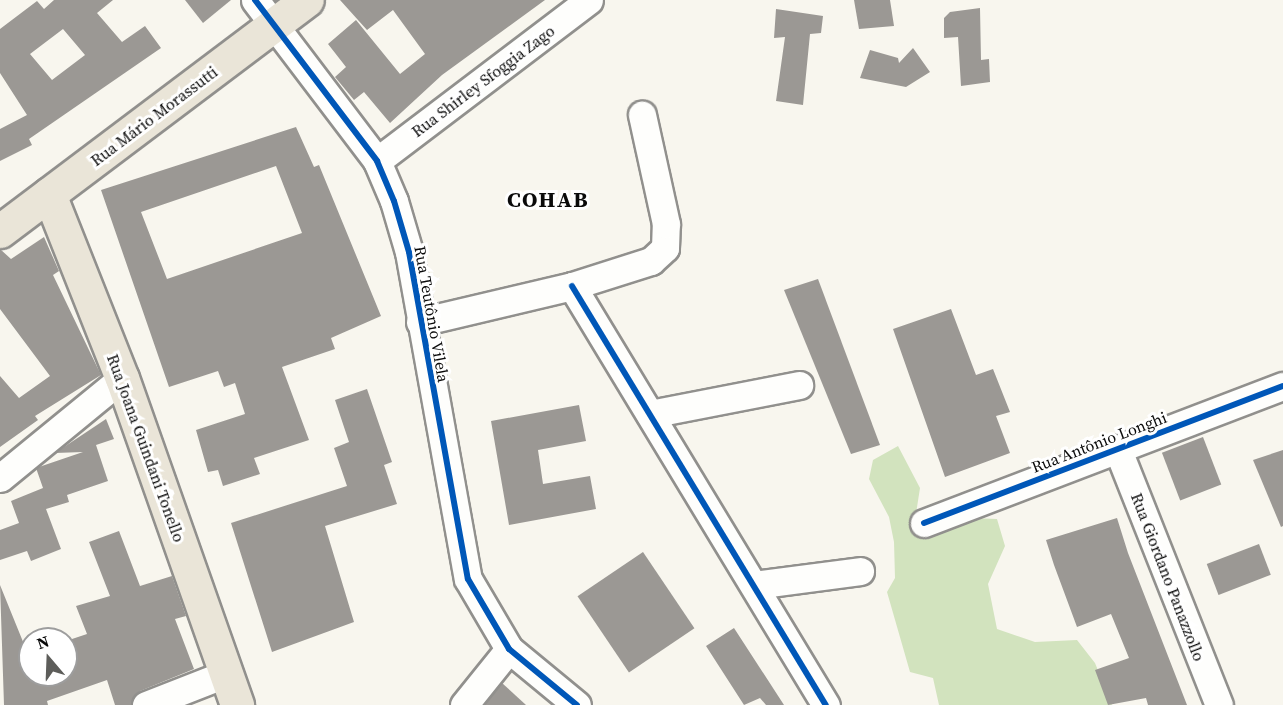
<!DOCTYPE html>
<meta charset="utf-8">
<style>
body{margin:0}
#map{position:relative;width:1283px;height:705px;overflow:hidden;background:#f8f6ee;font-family:"Source Serif 4",serif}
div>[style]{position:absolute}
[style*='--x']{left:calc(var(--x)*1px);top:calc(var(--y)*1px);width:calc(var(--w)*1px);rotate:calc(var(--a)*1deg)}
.forest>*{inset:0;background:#d2e3be}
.building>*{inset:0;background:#9b9894;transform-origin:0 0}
.roads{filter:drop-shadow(2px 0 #91908d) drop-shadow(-2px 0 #91908d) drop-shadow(0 2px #91908d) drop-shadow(0 -2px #91908d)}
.minor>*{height:27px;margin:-13.5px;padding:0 13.5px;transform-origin:13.5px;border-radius:13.5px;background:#fefefc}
.major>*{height:33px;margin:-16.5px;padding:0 16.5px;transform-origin:16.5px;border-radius:16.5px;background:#eae5d8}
.cycleway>*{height:6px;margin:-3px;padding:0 3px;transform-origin:3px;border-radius:3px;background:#0057b8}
span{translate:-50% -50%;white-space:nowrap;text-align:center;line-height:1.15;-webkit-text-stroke:6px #fff;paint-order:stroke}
.street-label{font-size:16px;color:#0a0a0a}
.district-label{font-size:22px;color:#0a0a0a;font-weight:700;letter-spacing:1.5px}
.north{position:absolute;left:18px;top:627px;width:60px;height:60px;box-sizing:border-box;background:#fff;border:2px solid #9d9d9d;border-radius:50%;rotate:341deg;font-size:16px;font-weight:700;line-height:24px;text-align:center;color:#0a0a0a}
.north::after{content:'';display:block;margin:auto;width:21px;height:27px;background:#5d5d5a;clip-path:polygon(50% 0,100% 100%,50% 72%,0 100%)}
</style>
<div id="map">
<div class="forest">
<i style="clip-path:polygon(898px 446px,920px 488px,913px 533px,932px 537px,972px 518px,997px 519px,1005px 546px,988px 584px,997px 629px,1035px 642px,1077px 640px,1095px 663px,1112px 705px,939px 705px,933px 678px,910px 672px,887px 592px,895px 578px,894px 542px,889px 517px,869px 479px,873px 460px)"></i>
</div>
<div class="building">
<i style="clip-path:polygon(evenodd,54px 0,113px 0,97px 13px,122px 42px,145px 26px,161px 48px,29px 139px,32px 145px,0 161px,0 129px,27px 115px,0 73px,0 29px,37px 1px,44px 9px,54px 0,63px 29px,85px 55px,52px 80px,30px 54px,63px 29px)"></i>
<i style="clip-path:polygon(185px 0,231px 0,203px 23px)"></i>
<i style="clip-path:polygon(340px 0,545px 0,442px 75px,390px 123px,364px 92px,354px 100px,335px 77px,346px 67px,328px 44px,356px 20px,400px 74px,425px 54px,393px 10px,367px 30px)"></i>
<i style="clip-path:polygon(854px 0,890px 0,894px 26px,859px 29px)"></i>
<i style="clip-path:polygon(980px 8px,981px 60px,989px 59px,990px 82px,961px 86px,958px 37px,944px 38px,944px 18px,950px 12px)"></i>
<i style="clip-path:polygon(776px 9px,823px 16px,821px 33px,810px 34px,803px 105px,776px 101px,785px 37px,774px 38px)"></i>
<i style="clip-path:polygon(913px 48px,930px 72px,906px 87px,860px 78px,870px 50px,898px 58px,899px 63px)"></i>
<i style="clip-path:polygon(evenodd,296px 127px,314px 167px,319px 165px,381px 316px,331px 338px,335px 349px,282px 367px,309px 440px,254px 458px,260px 474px,223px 486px,218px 470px,208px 472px,196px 430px,245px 414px,235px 383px,224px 387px,218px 371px,169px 387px,101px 190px,296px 127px,276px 166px,302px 233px,167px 279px,141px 212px,276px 166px)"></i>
<i style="clip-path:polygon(44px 237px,59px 271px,53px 275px,101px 375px,35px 416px,38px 420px,0 447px,0 376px,19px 398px,50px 376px,0 309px,0 249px,11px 259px)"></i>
<i style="clip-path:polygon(818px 279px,880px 445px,851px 454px,784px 290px)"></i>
<i style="clip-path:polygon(951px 309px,976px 375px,993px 369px,1010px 412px,996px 416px,1010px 453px,945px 477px,893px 329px)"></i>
<i style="clip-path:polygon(367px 389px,392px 462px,384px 465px,397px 504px,325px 526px,354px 622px,272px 652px,231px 523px,347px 486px,334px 448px,349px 442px,335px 400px)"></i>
<i style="clip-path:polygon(579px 405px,586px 441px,538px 450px,543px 484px,590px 476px,596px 509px,509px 525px,491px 421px)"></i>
<i style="clip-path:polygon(106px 419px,114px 439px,96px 445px,108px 481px,67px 495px,69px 502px,46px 509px,61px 549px,31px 561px,27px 551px,0 560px,0 530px,19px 523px,11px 501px,43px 488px,36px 468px,83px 452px,55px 453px)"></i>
<i style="left:1203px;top:437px;width:51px;height:44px;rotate:69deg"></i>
<i style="clip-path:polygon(1283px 450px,1283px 526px,1281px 527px,1253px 460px)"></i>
<i style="clip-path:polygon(1117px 518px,1128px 553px,1187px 705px,1148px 705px,1146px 698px,1108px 705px,1095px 670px,1129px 658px,1111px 614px,1077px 627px,1054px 565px,1046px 540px)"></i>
<i style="clip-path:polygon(119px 531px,140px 586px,172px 576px,186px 616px,175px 619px,194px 669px,140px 691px,131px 705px,115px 705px,107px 680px,47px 701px,48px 705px,4px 705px,0 585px,30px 659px,30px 675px,66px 675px,66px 641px,87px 634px,76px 606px,110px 596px,89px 542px)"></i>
<i style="left:1259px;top:544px;width:33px;height:56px;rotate:69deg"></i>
<i style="left:643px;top:552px;width:92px;height:79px;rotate:56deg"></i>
<i style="clip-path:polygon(734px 628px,784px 705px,766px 705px,760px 698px,744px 705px,706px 646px)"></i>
<i style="clip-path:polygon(502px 683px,526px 705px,484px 705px)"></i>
</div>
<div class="roads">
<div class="minor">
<i style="--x:255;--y:0;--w:202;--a:52.8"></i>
<i style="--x:377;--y:161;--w:43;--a:67"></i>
<i style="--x:394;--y:201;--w:53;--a:73.6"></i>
<i style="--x:409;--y:252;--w:332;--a:79.8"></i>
<i style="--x:468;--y:579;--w:81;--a:59.6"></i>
<i style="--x:509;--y:649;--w:88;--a:39.5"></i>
<i style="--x:377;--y:161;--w:266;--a:-37.2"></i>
<i style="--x:572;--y:286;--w:490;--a:58.8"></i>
<i style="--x:420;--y:322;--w:156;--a:-13.3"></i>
<i style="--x:572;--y:286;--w:83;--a:-17.6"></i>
<i style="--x:651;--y:261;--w:19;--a:-43"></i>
<i style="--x:665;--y:248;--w:24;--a:-88"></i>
<i style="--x:666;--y:224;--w:112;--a:-102.4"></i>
<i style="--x:650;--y:414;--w:152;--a:-11"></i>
<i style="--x:1118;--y:450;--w:274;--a:68.4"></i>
<i style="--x:0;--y:478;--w:158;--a:-39.3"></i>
<i style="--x:924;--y:523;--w:384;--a:-20.9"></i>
<i style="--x:754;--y:585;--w:107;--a:-7.5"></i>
<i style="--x:146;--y:705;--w:85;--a:-21.4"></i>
<i style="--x:464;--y:705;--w:72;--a:-51.2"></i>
</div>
<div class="major">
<i style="--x:49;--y:194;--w:198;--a:68.4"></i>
<i style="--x:122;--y:378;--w:347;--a:70.6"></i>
<i style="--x:0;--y:231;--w:384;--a:-37"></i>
</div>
</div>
<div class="cycleway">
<i style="--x:255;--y:0;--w:202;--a:52.8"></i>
<i style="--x:377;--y:161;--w:43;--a:67"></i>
<i style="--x:394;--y:201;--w:53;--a:73.6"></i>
<i style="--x:409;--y:252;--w:332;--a:79.8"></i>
<i style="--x:468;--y:579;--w:81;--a:59.6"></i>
<i style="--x:509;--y:649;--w:88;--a:39.5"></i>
<i style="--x:572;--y:286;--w:490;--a:58.8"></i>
<i style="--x:924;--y:523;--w:384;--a:-20.9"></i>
</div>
<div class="street-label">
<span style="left:483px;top:81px;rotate:-37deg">Rua Shirley Sfoggia Zago</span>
<span style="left:154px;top:116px;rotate:-37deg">Rua Mário Morassutti</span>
<span style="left:432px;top:314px;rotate:80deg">Rua Teutônio Vilela</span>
<span style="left:1099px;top:442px;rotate:-21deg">Rua Antônio Longhi</span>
<span style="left:146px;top:448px;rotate:70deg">Rua Joana Guindani Tonello</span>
<span style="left:1168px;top:577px;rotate:69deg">Rua Giordano Panazzollo</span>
</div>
<div class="district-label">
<span style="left:548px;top:200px">COHAB</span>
</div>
<div class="north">N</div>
</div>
